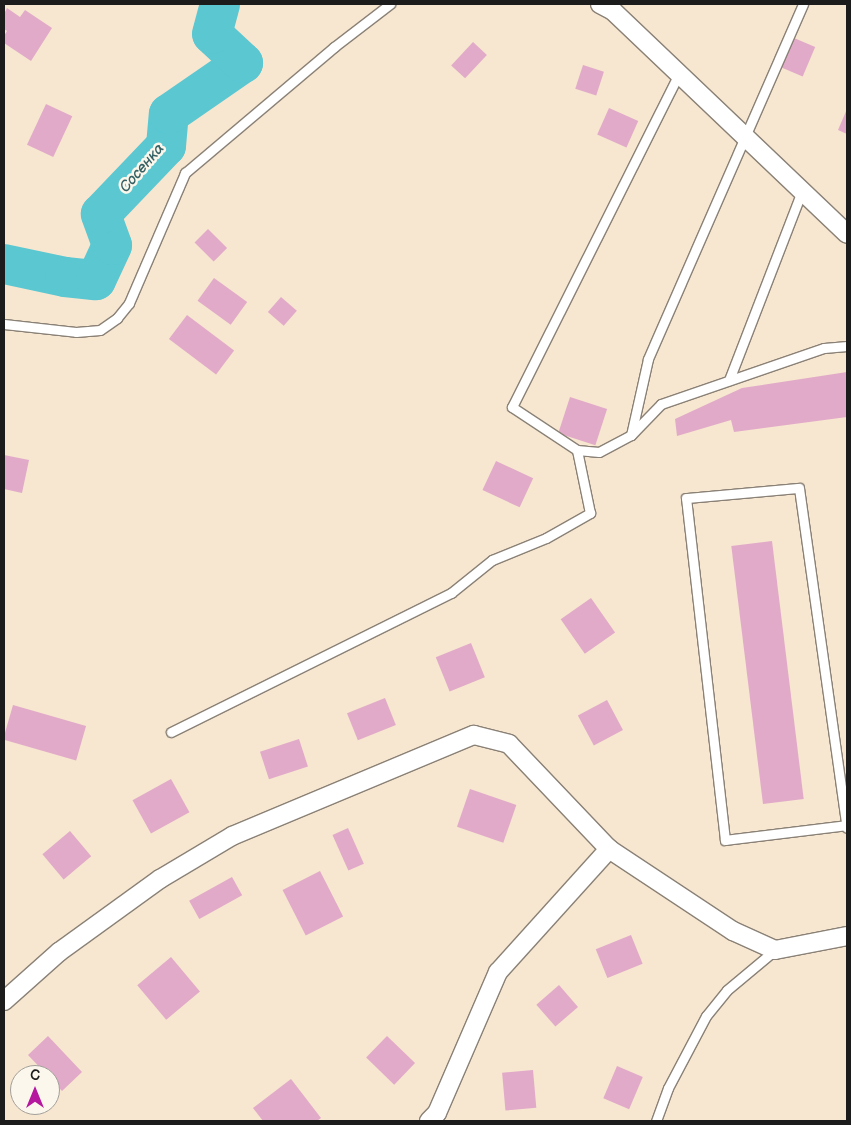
<!DOCTYPE html>
<meta charset="utf-8">
<style>
body{margin:0}
#map{position:relative;width:851px;height:1125px;overflow:hidden;background:#f7e6d0;font-family:"Balsamiq Sans",sans-serif}
div>[style]{position:absolute}
[style*='--x']{left:calc(var(--x)*1px);top:calc(var(--y)*1px);width:calc(var(--w)*1px);rotate:calc(var(--a)*1deg)}
.river>*{height:40px;margin:-20px;padding:0 20px;transform-origin:20px;border-radius:20px;background:#5ac7d1}
.building>*{inset:0;background:#e1aac8;transform-origin:0 0}
.roads{filter:drop-shadow(1px 0 #8a8176) drop-shadow(-1px 0 #8a8176) drop-shadow(0 1px #8a8176) drop-shadow(0 -1px #8a8176)}
.service>*{height:9px;margin:-4.5px;padding:0 4.5px;transform-origin:4.5px;border-radius:4.5px;background:#fff}
.minor>*{height:18px;margin:-9px;padding:0 9px;transform-origin:9px;border-radius:9px;background:#fff}
span{translate:-50% -50%;white-space:nowrap;text-align:center;line-height:1.15;-webkit-text-stroke:5px #fbf7ec;paint-order:stroke}
.water-label{font-size:15px;color:#356064;font-style:italic}
.frame{position:absolute;inset:0;border:5px solid #1c1c1c;pointer-events:none}
.north{position:absolute;left:10px;top:1065px;width:50px;height:50px;box-sizing:border-box;background:#fbf7ec;border:1px solid #a29f99;border-radius:50%;rotate:0deg;font-size:14px;font-weight:700;line-height:20px;text-align:center;color:#1c1c1c}
.north::after{content:'';display:block;margin:auto;width:18px;height:22px;background:#b5179e;clip-path:polygon(50% 0,100% 100%,50% 72%,0 100%)}
</style>
<div id="map">
<div class="river">
<i style="--x:4;--y:264;--w:62;--a:12"></i>
<i style="--x:65;--y:277;--w:31;--a:6"></i>
<i style="--x:96;--y:280;--w:38;--a:-65"></i>
<i style="--x:112;--y:245;--w:33;--a:-110"></i>
<i style="--x:101;--y:214;--w:94;--a:-46.3"></i>
<i style="--x:166;--y:146;--w:32;--a:-85"></i>
<i style="--x:169;--y:114;--w:90;--a:-34.6"></i>
<i style="--x:243;--y:63;--w:42;--a:-136.9"></i>
<i style="--x:212;--y:34;--w:31;--a:-75"></i>
</div>
<div class="building">
<i style="clip-path:polygon(7px 8px,20px 17px,25px 10px,52px 28px,31px 61px,4px 43px,4px 36px,7px 31px,4px 29px,4px 14px)"></i>
<i style="left:794px;top:38px;width:23px;height:32px;rotate:23deg"></i>
<i style="left:473px;top:42px;width:19px;height:32px;rotate:43deg"></i>
<i style="left:583px;top:65px;width:22px;height:25px;rotate:18deg"></i>
<i style="left:46px;top:104px;width:29px;height:45px;rotate:25deg"></i>
<i style="left:609px;top:108px;width:32px;height:29px;rotate:24deg"></i>
<i style="clip-path:polygon(847px 109px,847px 134px,838px 130px)"></i>
<i style="left:208px;top:229px;width:27px;height:19px;rotate:45deg"></i>
<i style="left:214px;top:278px;width:41px;height:28px;rotate:36deg"></i>
<i style="left:281px;top:297px;width:21px;height:20px;rotate:41deg"></i>
<i style="left:187px;top:315px;width:59px;height:30px;rotate:37deg"></i>
<i style="clip-path:polygon(847px 372px,847px 417px,734px 432px,731px 420px,677px 436px,675px 419px,742px 388px)"></i>
<i style="left:570px;top:397px;width:39px;height:38px;rotate:18deg"></i>
<i style="clip-path:polygon(4px 455px,29px 460px,22px 493px,4px 489px)"></i>
<i style="left:496px;top:461px;width:41px;height:32px;rotate:25deg"></i>
<i style="left:772px;top:541px;width:260px;height:41px;rotate:83deg"></i>
<i style="left:591px;top:598px;width:42px;height:37px;rotate:55deg"></i>
<i style="left:471px;top:643px;width:37px;height:38px;rotate:68deg"></i>
<i style="left:385px;top:698px;width:29px;height:41px;rotate:68deg"></i>
<i style="left:607px;top:700px;width:34px;height:33px;rotate:62deg"></i>
<i style="left:13px;top:705px;width:76px;height:36px;rotate:16deg"></i>
<i style="left:299px;top:739px;width:29px;height:41px;rotate:72deg"></i>
<i style="left:171px;top:779px;width:38px;height:44px;rotate:61deg"></i>
<i style="left:470px;top:789px;width:49px;height:40px;rotate:19deg"></i>
<i style="left:348px;top:828px;width:39px;height:17px;rotate:66deg"></i>
<i style="left:70px;top:831px;width:33px;height:36px;rotate:50deg"></i>
<i style="left:320px;top:871px;width:51px;height:42px;rotate:63deg"></i>
<i style="left:232px;top:877px;width:21px;height:49px;rotate:61deg"></i>
<i style="left:631px;top:935px;width:31px;height:38px;rotate:68deg"></i>
<i style="left:171px;top:957px;width:45px;height:44px;rotate:50deg"></i>
<i style="left:559px;top:985px;width:29px;height:30px;rotate:49deg"></i>
<i style="clip-path:polygon(48px 1036px,82px 1072px,62px 1091px,50px 1078px,50px 1075px,47px 1075px,28px 1055px)"></i>
<i style="left:387px;top:1036px;width:39px;height:30px;rotate:44deg"></i>
<i style="left:617px;top:1066px;width:28px;height:35px;rotate:23deg"></i>
<i style="left:533px;top:1070px;width:38px;height:31px;rotate:85deg"></i>
<i style="clip-path:polygon(291px 1079px,321px 1118px,317px 1121px,263px 1121px,253px 1108px)"></i>
</div>
<div class="roads">
<div class="service">
<i style="--x:803;--y:4;--w:387;--a:113.6"></i>
<i style="--x:648;--y:359;--w:78;--a:102.6"></i>
<i style="--x:631;--y:435;--w:43;--a:-45.9"></i>
<i style="--x:661;--y:404;--w:172;--a:-19"></i>
<i style="--x:824;--y:348;--w:23;--a:-5"></i>
<i style="--x:4;--y:324;--w:72;--a:6.3"></i>
<i style="--x:76;--y:332;--w:24;--a:-5"></i>
<i style="--x:100;--y:330;--w:21;--a:-35"></i>
<i style="--x:117;--y:318;--w:19;--a:-51"></i>
<i style="--x:129;--y:303;--w:142;--a:-66.7"></i>
<i style="--x:185;--y:173;--w:195;--a:-40.2"></i>
<i style="--x:334;--y:47;--w:71;--a:-37.5"></i>
<i style="--x:729;--y:380;--w:203;--a:-68.9"></i>
<i style="--x:577;--y:450;--w:22;--a:5"></i>
<i style="--x:599;--y:452;--w:36;--a:-28"></i>
<i style="--x:171;--y:732;--w:313;--a:-26.4"></i>
<i style="--x:451;--y:593;--w:53;--a:-38.8"></i>
<i style="--x:492;--y:560;--w:58;--a:-22.2"></i>
<i style="--x:546;--y:538;--w:51;--a:-29.6"></i>
<i style="--x:590;--y:513;--w:64;--a:-101.7"></i>
<i style="--x:577;--y:450;--w:78;--a:-146.5"></i>
<i style="--x:512;--y:407;--w:373;--a:-63.4"></i>
<i style="--x:847;--y:825;--w:123;--a:173"></i>
<i style="--x:725;--y:840;--w:344;--a:-96.5"></i>
<i style="--x:686;--y:498;--w:113;--a:-5.1"></i>
<i style="--x:799;--y:488;--w:343;--a:82"></i>
<i style="--x:656;--y:1121;--w:35;--a:-70"></i>
<i style="--x:668;--y:1088;--w:81;--a:-62.2"></i>
<i style="--x:706;--y:1016;--w:33;--a:-51"></i>
<i style="--x:727;--y:990;--w:62;--a:-39.8"></i>
</div>
<div class="minor">
<i style="--x:600;--y:4;--w:15;--a:28"></i>
<i style="--x:613;--y:11;--w:323;--a:43.6"></i>
<i style="--x:4;--y:1001;--w:74;--a:-41.7"></i>
<i style="--x:59;--y:952;--w:125;--a:-35.9"></i>
<i style="--x:160;--y:879;--w:84;--a:-30.8"></i>
<i style="--x:232;--y:836;--w:262;--a:-22.7"></i>
<i style="--x:474;--y:735;--w:36;--a:14"></i>
<i style="--x:509;--y:744;--w:145;--a:46.4"></i>
<i style="--x:609;--y:849;--w:149;--a:33.5"></i>
<i style="--x:733;--y:931;--w:46;--a:24.3"></i>
<i style="--x:775;--y:950;--w:73;--a:-11"></i>
<i style="--x:429;--y:1121;--w:11;--a:-45"></i>
<i style="--x:437;--y:1113;--w:154;--a:-66.6"></i>
<i style="--x:498;--y:972;--w:166;--a:-47.9"></i>
</div>
</div>
<div class="water-label">
<span style="left:142px;top:168px;rotate:-49deg">Сосенка</span>
</div>
<div class="frame"></div>
<div class="north">С</div>
</div>
